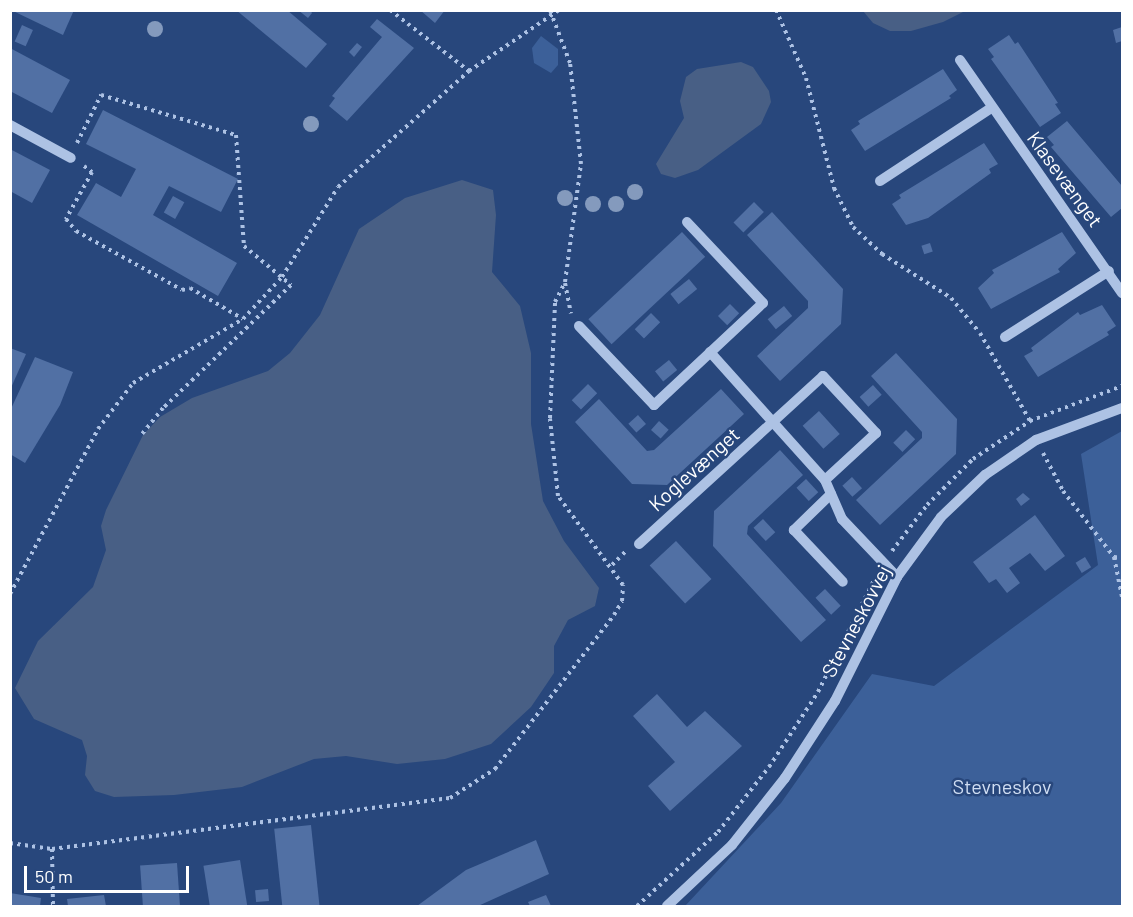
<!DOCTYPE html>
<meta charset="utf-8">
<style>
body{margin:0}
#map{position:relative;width:1133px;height:917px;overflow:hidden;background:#28477c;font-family:Barlow,sans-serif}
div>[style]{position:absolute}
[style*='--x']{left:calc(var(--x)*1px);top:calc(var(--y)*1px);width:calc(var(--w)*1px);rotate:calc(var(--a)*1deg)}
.green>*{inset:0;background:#3c6099}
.water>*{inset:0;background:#485f85}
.building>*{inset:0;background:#5170a4;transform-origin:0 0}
.path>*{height:4px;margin-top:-2px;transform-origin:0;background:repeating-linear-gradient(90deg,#adc2e4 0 3px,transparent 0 7.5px)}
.minor>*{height:10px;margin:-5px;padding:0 5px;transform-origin:5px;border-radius:5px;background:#adc2e4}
.trees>*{width:16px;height:16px;margin:-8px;border-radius:50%;background:#849abd}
span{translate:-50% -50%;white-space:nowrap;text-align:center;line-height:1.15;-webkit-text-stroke:5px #28477c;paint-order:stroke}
.street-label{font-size:20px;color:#fff}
.park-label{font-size:20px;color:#d0def3}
.frame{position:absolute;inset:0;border:12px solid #fff;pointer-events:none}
.scale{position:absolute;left:24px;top:866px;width:165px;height:27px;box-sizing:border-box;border:3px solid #fff;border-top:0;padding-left:8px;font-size:18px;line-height:21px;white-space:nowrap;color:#fff;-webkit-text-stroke:4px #28477c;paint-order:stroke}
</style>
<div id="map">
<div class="green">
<i style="clip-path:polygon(541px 36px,558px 49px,558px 65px,551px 73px,534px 63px,532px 48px)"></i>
<i style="clip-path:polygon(1122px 431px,1122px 906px,685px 906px,781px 803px,872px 674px,934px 686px,1098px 565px,1081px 454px)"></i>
</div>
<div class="water">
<i style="clip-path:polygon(863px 11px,965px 11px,943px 22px,911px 31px,890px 31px,873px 23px)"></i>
<i style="clip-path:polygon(741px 62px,753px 67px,769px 91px,771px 102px,761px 124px,698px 170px,675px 178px,661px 174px,656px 164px,684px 118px,680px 101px,686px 77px,697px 69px)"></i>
<i style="clip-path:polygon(462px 180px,493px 190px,496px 215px,492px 272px,520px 306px,531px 353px,531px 424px,543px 501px,564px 541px,599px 588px,595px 606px,568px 620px,554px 646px,554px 673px,531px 707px,491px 744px,445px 759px,397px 764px,346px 756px,314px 759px,242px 787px,174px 795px,114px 797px,95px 791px,85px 775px,87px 756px,82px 740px,34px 719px,15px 688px,38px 641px,93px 587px,106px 550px,101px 526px,106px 510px,143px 435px,160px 417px,192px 398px,268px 371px,290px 353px,320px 315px,359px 229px,405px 198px)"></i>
</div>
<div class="building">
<i style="clip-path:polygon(11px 10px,74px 10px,63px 35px)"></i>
<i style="clip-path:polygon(236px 10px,287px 10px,327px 44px,306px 68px)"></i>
<i style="clip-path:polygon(298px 10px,310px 10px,312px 13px,308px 18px)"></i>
<i style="clip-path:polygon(420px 10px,445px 10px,435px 23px)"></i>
<i style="clip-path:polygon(377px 19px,414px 48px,347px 121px,329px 106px,335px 98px,332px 96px,382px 37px,370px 27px)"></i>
<i style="left:22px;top:25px;width:12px;height:18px;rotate:24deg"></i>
<i style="clip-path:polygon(1122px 27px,1122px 41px,1116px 43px,1113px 30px)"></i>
<i style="clip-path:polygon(1009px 35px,1015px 44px,1018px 42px,1058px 103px,1055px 104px,1061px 113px,1040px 127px,991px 59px,994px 57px,988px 49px)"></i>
<i style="clip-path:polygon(357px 43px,362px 47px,354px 57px,349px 52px)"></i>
<i style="clip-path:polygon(10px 48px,70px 80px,52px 113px,10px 91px)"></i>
<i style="clip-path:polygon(943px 69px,957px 90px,949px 96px,951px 98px,865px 151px,851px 130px,860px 124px,858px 121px)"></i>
<i style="clip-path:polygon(103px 110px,238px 179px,221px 212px,169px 186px,153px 215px,237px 263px,218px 296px,77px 215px,96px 183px,121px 197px,136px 169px,86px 144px)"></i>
<i style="clip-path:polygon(1067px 121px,1122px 186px,1122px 208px,1111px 217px,1051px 147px,1054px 145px,1047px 137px)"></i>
<i style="clip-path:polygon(984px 143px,998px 164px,989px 169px,991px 173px,928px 218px,906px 225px,892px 204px,901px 198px,899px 195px)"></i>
<i style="clip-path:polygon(10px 149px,50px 170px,32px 203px,10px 191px)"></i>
<i style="left:173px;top:196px;width:13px;height:19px;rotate:29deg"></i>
<i style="left:754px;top:202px;width:14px;height:29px;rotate:45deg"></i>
<i style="clip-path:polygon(772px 212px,843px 289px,841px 324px,780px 381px,757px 356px,808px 308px,808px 301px,747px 235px)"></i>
<i style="left:682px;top:232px;width:34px;height:128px;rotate:47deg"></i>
<i style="clip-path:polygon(1062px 232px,1076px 253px,1058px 269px,1060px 272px,991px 309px,978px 288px,994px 273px,992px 270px)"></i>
<i style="left:930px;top:243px;width:9px;height:9px;rotate:72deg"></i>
<i style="left:689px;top:279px;width:13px;height:24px;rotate:51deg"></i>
<i style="left:730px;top:304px;width:13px;height:17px;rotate:45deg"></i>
<i style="clip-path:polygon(1102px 305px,1116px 326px,1107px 332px,1109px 335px,1038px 377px,1024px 356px,1033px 351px,1031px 348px,1078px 312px,1080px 315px)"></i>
<i style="left:784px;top:306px;width:13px;height:21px;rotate:51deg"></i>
<i style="left:651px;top:313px;width:13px;height:23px;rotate:45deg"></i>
<i style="clip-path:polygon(10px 348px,26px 354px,10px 390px)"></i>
<i style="clip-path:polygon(896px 353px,957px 419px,956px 454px,880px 525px,856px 500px,922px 438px,922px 432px,871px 376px)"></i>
<i style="clip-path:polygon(35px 357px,73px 372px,60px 405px,25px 463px,10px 454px,10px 411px)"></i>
<i style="left:669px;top:360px;width:13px;height:18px;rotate:51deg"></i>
<i style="left:588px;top:384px;width:13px;height:23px;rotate:45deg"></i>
<i style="left:873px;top:385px;width:13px;height:18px;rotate:48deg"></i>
<i style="clip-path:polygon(721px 389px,744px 414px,667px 485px,632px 484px,575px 422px,599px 399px,647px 451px,654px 450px)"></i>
<i style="left:819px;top:411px;width:31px;height:22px;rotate:48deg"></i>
<i style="left:638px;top:415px;width:12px;height:13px;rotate:48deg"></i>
<i style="left:659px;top:421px;width:13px;height:12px;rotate:42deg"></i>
<i style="left:906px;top:430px;width:13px;height:18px;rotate:45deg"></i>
<i style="clip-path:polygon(780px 450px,803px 475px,748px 526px,747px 534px,826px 620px,801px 642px,713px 546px,714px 511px)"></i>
<i style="left:852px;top:477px;width:15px;height:13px;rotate:48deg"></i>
<i style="left:806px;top:479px;width:18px;height:13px;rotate:47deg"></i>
<i style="clip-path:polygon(1023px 493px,1030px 499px,1021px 506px,1016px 499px)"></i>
<i style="clip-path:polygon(1035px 515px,1065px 556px,1045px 571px,1030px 553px,1009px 568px,1020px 583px,1007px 593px,996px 579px,989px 583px,973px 562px)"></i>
<i style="left:763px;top:519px;width:18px;height:13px;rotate:47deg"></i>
<i style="left:676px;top:541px;width:52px;height:36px;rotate:47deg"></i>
<i style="left:1085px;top:557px;width:12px;height:11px;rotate:59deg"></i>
<i style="left:825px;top:589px;width:23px;height:13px;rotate:47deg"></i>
<i style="clip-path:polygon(657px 694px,687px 727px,705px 711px,742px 746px,670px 811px,648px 786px,675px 762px,633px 716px)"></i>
<i style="left:311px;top:825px;width:81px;height:37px;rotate:84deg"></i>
<i style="clip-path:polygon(536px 840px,549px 874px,478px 906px,417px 906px,466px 870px)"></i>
<i style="left:240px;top:860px;width:47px;height:37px;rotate:81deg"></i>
<i style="left:177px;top:863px;width:43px;height:37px;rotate:86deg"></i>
<i style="left:268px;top:889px;width:12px;height:13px;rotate:85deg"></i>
<i style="clip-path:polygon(10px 893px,41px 898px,40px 906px,10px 906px)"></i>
<i style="clip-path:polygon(104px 895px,106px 906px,68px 906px,67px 899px)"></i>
<i style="clip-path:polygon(546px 895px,551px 906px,530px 906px,528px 902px)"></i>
</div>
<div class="path">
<i style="--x:390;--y:10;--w:100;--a:37.7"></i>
<i style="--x:776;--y:10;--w:74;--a:66.2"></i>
<i style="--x:806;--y:78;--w:114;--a:75.7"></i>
<i style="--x:834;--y:188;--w:43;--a:64"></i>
<i style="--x:853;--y:227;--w:40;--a:43"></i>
<i style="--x:882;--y:254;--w:82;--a:32.5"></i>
<i style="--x:951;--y:298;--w:45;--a:50.4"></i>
<i style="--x:980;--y:333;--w:101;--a:60.4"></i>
<i style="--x:77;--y:143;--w:54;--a:-63.4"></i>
<i style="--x:101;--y:95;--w:141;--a:16.5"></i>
<i style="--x:236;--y:135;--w:111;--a:85.9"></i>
<i style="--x:244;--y:246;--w:61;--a:39.7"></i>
<i style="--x:291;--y:285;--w:178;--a:136.1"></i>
<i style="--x:163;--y:408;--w:33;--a:129"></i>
<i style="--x:84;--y:166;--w:10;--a:37"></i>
<i style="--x:92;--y:172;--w:54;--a:119"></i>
<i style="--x:66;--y:219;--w:16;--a:50"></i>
<i style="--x:76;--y:231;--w:121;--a:29.1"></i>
<i style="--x:182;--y:290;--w:8;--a:-14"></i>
<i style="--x:190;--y:288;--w:61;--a:30.3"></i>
<i style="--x:565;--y:283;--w:31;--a:79"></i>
<i style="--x:1043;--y:453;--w:43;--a:62.2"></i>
<i style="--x:1063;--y:491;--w:83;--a:52.3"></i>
<i style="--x:1114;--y:557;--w:41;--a:78.7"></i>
<i style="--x:892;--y:551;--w:58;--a:-52.7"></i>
<i style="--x:927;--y:505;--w:65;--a:-45"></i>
<i style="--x:973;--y:459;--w:69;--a:-33.7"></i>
<i style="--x:1030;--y:421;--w:98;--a:-20.8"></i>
<i style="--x:1114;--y:557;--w:8;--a:7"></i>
<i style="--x:612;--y:565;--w:20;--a:-45"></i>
<i style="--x:10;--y:594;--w:187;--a:-61.9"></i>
<i style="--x:98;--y:429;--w:58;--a:-52.7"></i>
<i style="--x:133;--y:383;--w:127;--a:-30.2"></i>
<i style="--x:243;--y:319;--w:57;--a:-47.1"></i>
<i style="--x:282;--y:277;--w:106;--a:-58.1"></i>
<i style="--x:338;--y:187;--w:175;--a:-41.5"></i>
<i style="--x:469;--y:71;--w:109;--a:-34.1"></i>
<i style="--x:10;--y:843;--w:42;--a:8.1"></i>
<i style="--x:52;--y:849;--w:401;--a:-7.3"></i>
<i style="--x:450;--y:798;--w:54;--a:-32.8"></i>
<i style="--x:495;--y:769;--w:195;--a:-52.3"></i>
<i style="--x:614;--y:615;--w:16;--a:-60"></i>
<i style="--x:622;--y:601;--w:16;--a:-86"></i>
<i style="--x:623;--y:585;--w:110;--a:-126.1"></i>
<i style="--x:558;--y:496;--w:78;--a:-95.9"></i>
<i style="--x:550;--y:418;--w:116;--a:-87.5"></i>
<i style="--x:555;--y:302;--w:22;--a:-63"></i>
<i style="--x:565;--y:282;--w:119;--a:-82.3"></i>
<i style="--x:581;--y:164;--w:102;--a:-96.2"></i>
<i style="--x:570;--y:63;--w:57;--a:-110.7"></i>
<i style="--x:52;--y:849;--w:57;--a:89"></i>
<i style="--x:637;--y:906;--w:110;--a:-42.4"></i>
<i style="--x:718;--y:832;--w:83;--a:-51.9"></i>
<i style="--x:769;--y:767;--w:90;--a:-56.8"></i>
<i style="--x:818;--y:692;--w:127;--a:-63.4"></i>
</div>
<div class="minor">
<i style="--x:960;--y:60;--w:284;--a:55.2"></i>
<i style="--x:10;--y:125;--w:69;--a:28.4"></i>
<i style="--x:880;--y:181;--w:133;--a:-33.3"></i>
<i style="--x:579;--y:326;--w:109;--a:46.5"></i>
<i style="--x:654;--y:405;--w:149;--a:-43.1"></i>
<i style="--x:763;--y:303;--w:111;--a:-133.2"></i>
<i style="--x:1005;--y:337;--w:123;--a:-32.4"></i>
<i style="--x:710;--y:352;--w:172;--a:48.1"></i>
<i style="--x:825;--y:480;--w:43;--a:66.4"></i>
<i style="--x:842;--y:519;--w:80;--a:46.5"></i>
<i style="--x:831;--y:494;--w:52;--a:135.8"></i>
<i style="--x:794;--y:530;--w:71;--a:46.7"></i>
<i style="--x:639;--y:544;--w:249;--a:-42.4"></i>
<i style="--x:823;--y:376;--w:78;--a:47.1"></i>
<i style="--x:876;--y:433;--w:69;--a:137.3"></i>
<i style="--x:667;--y:906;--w:89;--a:-43.2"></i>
<i style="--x:732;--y:845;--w:85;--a:-51.7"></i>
<i style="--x:785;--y:778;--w:92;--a:-57"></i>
<i style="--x:835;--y:701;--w:139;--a:-63.4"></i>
<i style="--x:897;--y:577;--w:74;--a:-53.7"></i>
<i style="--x:941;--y:517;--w:61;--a:-43.7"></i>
<i style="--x:985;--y:475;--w:62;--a:-34.5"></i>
<i style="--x:1036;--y:440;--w:92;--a:-20.4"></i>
</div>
<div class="trees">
<i style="left:155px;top:29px"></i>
<i style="left:311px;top:124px"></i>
<i style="left:635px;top:192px"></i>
<i style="left:565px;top:198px"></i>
<i style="left:593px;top:204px"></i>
<i style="left:616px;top:204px"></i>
</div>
<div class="street-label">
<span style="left:1065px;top:179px;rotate:54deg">Klasevænget</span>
<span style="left:694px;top:469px;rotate:-42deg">Koglevænget</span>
<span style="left:856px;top:621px;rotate:-62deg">Stevneskovvej</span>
</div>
<div class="park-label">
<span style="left:1002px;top:786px">Stevneskov</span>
</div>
<div class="frame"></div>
<div class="scale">50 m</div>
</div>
